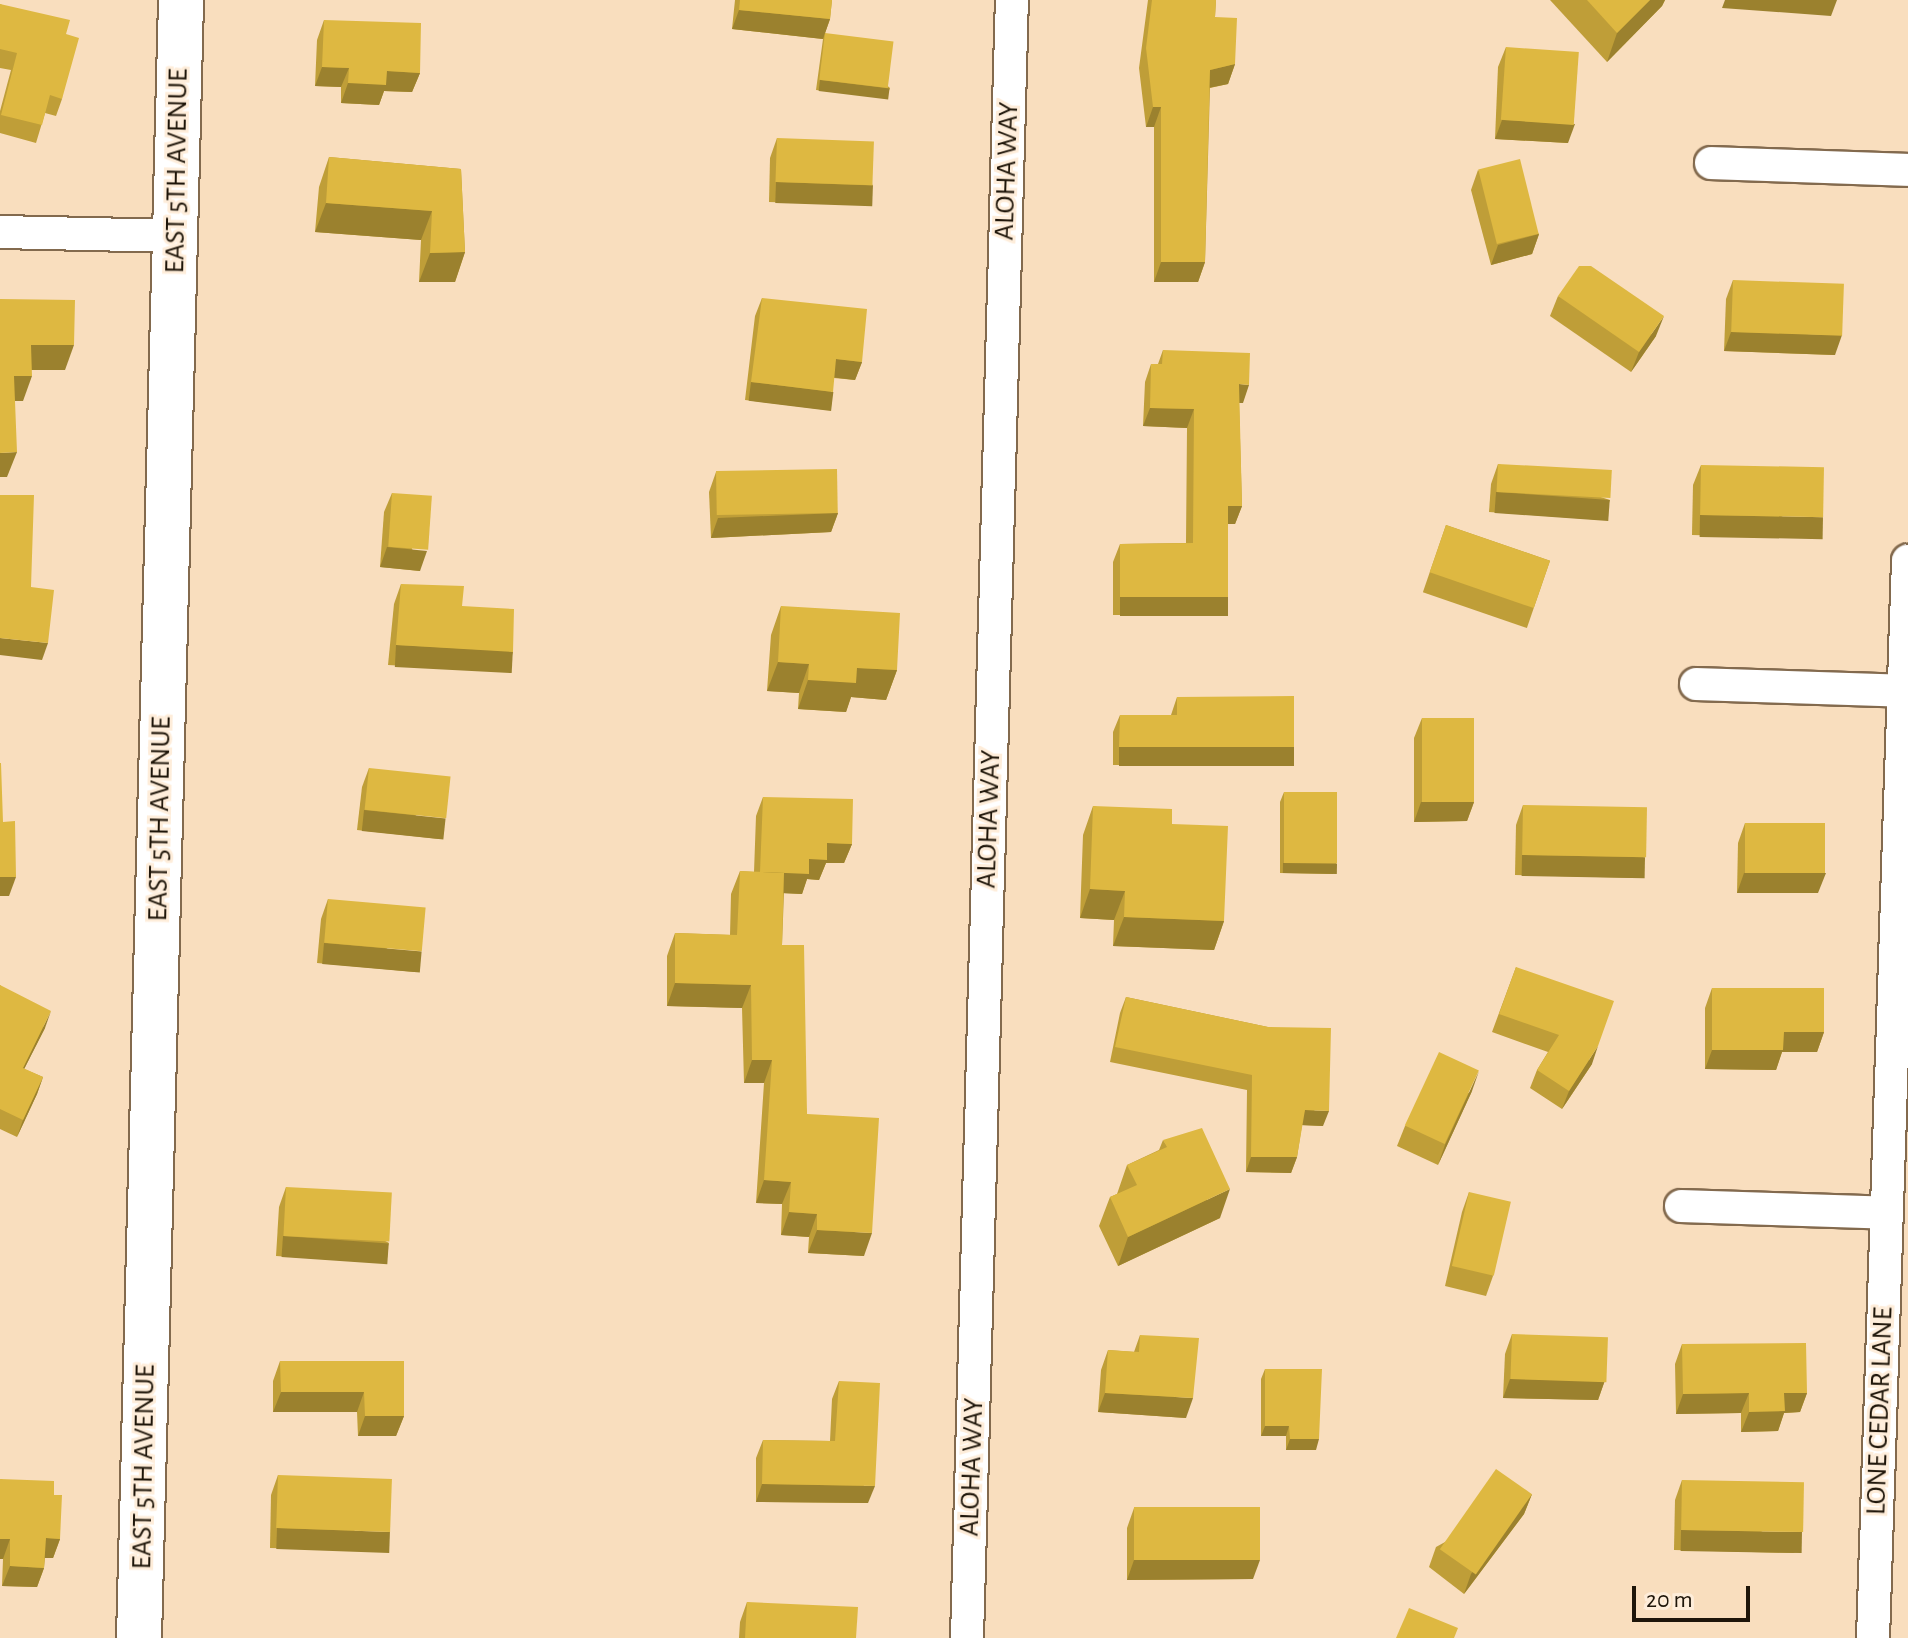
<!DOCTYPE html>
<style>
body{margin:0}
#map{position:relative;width:1908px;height:1638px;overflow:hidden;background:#f9debe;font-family:"Alegreya Sans",sans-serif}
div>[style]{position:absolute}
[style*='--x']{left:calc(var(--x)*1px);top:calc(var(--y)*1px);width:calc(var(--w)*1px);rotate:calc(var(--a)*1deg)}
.roads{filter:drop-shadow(2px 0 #836a4e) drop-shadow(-2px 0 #836a4e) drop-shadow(0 2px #836a4e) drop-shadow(0 -2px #836a4e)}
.street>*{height:32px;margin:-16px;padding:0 16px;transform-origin:16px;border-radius:16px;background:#fff}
.secondary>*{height:44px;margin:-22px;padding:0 22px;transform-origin:22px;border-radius:22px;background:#fff}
.wall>*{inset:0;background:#bf9e38;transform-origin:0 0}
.shaded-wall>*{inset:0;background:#9b812e;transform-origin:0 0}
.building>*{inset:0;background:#deb841;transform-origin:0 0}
span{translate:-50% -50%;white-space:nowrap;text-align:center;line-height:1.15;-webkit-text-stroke:6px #feedda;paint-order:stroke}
.street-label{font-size:28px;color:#1e1509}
.scale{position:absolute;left:1632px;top:1586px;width:118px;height:36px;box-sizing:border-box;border:4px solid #1e1509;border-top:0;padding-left:10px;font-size:24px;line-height:28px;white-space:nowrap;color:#1e1509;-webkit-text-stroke:6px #feedda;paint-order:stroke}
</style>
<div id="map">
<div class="roads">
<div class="street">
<i style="--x:1711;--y:163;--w:197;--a:2"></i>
<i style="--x:0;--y:232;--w:175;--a:1.3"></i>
<i style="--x:1696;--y:684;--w:208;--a:1.9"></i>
<i style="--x:1681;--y:1206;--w:206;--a:1.9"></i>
<i style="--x:967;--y:1638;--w:1639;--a:-88.43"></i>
<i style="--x:1873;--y:1638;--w:1078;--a:-88.14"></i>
</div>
<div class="secondary">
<i style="--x:139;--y:1638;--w:1639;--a:-88.53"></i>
</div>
</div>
<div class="wall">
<i style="clip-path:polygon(735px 0,832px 0,830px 19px,825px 33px,890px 88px,886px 98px,816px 90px,823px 39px,732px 29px)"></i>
<i style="clip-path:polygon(1148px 0,1216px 0,1215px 17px,1235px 64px,1228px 84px,1210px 88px,1205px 262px,1198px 282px,1154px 282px,1154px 127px,1146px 127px,1139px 68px)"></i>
<i style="clip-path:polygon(1550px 0,1665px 0,1662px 6px,1607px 62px)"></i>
<i style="clip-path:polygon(0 4px,66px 34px,62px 99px,56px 116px,45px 113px,36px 143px,0 133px,0 111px,11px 70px,0 68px)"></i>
<i style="clip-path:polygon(324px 20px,420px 73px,412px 92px,384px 91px,379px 105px,341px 103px,341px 87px,315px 86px,317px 40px)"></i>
<i style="clip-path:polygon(1506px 47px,1568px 143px,1495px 139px,1498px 67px)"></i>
<i style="clip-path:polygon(777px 138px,873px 185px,865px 205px,769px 202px,770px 158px)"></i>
<i style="clip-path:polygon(329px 157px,461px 169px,465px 252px,455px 282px,419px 282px,421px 240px,315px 232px,319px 187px)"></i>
<i style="clip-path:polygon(1478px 170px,1539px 234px,1532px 254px,1491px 265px,1471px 190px)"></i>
<i style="clip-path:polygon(1733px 280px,1835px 355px,1724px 351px,1726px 299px)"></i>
<i style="clip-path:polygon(1558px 296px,1656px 336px,1631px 372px,1550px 316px)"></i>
<i style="clip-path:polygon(762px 298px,862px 362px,855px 380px,834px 378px,827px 410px,745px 400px,755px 316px)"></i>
<i style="clip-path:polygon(1163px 350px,1243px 403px,1239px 403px,1242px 506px,1235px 524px,1228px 524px,1221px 615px,1113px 615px,1113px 562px,1120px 544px,1186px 543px,1187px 428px,1143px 426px,1145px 382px,1151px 364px,1158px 364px)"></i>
<i style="clip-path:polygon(1498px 464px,1610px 500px,1603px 520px,1489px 512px,1491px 484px)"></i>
<i style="clip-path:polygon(1701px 465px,1816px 538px,1692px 535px,1693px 485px)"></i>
<i style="clip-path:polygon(716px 472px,838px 513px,831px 532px,711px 538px,709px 492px)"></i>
<i style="clip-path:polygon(392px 493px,420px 571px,380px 567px,384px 512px)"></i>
<i style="left:1446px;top:525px;width:110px;height:71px;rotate:19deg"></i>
<i style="clip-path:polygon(401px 584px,462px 606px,513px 652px,506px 672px,388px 665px,394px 604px)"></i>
<i style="clip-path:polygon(781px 606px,897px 670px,886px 700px,851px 697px,846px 712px,798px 709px,799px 693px,767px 691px,771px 635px)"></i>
<i style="clip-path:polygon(1177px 697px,1294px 747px,1287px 765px,1113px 765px,1113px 732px,1120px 715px,1171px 715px)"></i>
<i style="clip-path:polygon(1422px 718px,1474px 802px,1467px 821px,1414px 822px,1414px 738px)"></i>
<i style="clip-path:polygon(369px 768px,439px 839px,357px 830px,362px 787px)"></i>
<i style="clip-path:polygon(1284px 792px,1337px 864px,1333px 874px,1280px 873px,1280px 802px)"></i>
<i style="clip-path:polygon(763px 797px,852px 844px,844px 863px,826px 863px,819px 880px,807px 879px,802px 894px,784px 893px,782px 945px,807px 1114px,864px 1256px,808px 1253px,809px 1237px,781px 1235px,782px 1204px,756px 1203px,764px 1083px,744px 1083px,742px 1008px,667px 1006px,667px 956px,675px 933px,730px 935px,731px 894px,740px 871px,754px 872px,756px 816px)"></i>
<i style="clip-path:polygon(1523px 805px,1645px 858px,1638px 878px,1515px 875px,1516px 825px)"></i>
<i style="clip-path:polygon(1093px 806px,1172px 824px,1224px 921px,1214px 950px,1113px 946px,1114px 920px,1080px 918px,1083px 835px)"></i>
<i style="clip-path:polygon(1745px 823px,1818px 893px,1737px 893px,1738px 843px)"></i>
<i style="clip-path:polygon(328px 899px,415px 972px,317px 963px,321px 919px)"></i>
<i style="clip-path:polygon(1516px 967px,1592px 1064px,1562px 1109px,1530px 1088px,1537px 1070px,1548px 1052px,1492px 1032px)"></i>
<i style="clip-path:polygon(0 985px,45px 1028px,24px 1069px,43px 1077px,37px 1094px,17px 1137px,0 1129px)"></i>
<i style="clip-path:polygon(1712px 988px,1824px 1032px,1817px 1052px,1782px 1052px,1776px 1070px,1705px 1069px,1705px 1008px)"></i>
<i style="clip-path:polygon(1126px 997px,1268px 1027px,1323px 1126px,1302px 1125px,1297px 1157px,1291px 1173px,1246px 1172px,1247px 1090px,1110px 1062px,1120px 1013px)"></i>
<i style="clip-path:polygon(1472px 1091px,1438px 1165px,1397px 1146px,1405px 1126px)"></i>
<i style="clip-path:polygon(1163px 1140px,1220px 1218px,1118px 1266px,1099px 1226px,1110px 1197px,1117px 1194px,1127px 1165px,1159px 1150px)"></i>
<i style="clip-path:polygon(286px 1187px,389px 1243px,382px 1263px,276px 1256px,279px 1207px)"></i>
<i style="clip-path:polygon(1469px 1192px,1493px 1276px,1486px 1296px,1445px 1286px,1462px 1212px)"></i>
<i style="clip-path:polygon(1512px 1334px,1605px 1380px,1598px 1400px,1503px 1398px,1505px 1354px)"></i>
<i style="clip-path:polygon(1140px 1335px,1186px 1418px,1098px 1412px,1101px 1370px,1108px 1350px,1134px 1352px)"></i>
<i style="clip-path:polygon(1682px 1344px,1807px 1393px,1800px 1412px,1784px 1413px,1778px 1431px,1741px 1432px,1741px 1413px,1676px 1414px,1675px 1364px)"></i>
<i style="clip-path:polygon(280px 1361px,404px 1361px,404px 1416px,396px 1436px,358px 1436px,357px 1412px,273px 1412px,273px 1381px)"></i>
<i style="clip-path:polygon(1265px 1369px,1316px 1450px,1286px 1450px,1286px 1436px,1261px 1436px,1261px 1379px)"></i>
<i style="clip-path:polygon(839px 1381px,868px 1503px,756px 1502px,756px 1458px,763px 1440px,830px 1441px,832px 1399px)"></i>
<i style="clip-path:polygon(278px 1475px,383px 1551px,270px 1548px,271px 1495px)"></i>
<i style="clip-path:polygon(0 1479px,54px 1495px,60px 1539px,53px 1558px,45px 1558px,44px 1568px,37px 1587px,2px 1586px,3px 1559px)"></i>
<i style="clip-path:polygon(1682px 1480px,1795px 1553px,1674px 1550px,1675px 1500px)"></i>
<i style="clip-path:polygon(1532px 1494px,1524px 1514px,1464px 1594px,1429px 1567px,1436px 1547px)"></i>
<i style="clip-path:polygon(1134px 1508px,1253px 1579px,1127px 1580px,1127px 1528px)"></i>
<i style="clip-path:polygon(747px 1602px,856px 1638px,739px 1638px,740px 1622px)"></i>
</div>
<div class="shaded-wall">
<i style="clip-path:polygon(1650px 0,1665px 0,1662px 6px,1607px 62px,1617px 33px)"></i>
<i style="clip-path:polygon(1725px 0,1837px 0,1831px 16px,1722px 8px)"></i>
<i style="clip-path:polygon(739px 10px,830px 19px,823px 39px,732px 29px)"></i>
<i style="clip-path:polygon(1235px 64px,1228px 84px,1203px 89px,1210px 70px)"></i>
<i style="clip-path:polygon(322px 67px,349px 68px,341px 87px,315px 86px)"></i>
<i style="clip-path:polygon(387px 71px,420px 73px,412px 92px,384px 91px,379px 105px,341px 103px,348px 83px)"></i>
<i style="left:820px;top:80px;width:70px;height:11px;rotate:7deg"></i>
<i style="clip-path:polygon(1153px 107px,1161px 107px,1154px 127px,1146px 127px)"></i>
<i style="clip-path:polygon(1502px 120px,1575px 124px,1568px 143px,1495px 139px)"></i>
<i style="left:776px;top:182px;width:97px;height:21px;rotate:2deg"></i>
<i style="clip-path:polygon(326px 203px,432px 211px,421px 240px,315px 232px)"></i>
<i style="clip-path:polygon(1539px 234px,1532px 254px,1491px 265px,1498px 245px)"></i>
<i style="clip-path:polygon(465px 252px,455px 282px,419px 282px,430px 253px)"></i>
<i style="clip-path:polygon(1161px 262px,1205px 262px,1198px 282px,1154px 282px)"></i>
<i style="clip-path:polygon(1664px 316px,1656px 336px,1631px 372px,1639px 352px)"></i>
<i style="clip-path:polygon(1731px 332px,1842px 335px,1835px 355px,1724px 351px)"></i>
<i style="clip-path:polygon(31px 345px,74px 345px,65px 370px,22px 370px)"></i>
<i style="clip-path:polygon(836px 359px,862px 362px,855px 380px,830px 377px)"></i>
<i style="clip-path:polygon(14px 376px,32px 376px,23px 401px,5px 401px)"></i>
<i style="left:751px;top:382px;width:83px;height:19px;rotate:7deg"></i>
<i style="clip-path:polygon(1239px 384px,1249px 385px,1243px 403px,1232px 403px)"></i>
<i style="clip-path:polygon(1150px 408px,1194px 409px,1187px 428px,1143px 426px)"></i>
<i style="clip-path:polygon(17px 452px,7px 477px,0 477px,0 453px)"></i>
<i style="left:1496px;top:492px;width:114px;height:21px;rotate:4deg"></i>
<i style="clip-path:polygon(1228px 506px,1242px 506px,1235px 524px,1221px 524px)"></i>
<i style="clip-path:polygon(838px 513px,831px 532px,711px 538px,718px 518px)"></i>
<i style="left:1700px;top:515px;width:123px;height:22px;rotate:1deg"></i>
<i style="clip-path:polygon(387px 547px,427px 551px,420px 571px,380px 567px)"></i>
<i style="left:1120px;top:597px;width:108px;height:19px"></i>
<i style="clip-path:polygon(0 638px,48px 643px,42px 660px,0 655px)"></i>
<i style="left:396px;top:645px;width:117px;height:22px;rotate:3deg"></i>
<i style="clip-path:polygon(778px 662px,809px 664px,799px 693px,767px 691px)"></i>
<i style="clip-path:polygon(857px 668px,897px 670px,886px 700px,851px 697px,846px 712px,798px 709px,808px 680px)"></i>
<i style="left:1119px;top:747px;width:175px;height:19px"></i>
<i style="clip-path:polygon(1421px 802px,1474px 802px,1467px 821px,1414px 822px)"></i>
<i style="left:364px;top:810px;width:82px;height:21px;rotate:6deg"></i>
<i style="clip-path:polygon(827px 843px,852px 844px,844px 863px,826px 863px,819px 880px,807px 879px,802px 894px,753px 892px,760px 872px)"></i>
<i style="left:1522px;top:855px;width:123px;height:21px;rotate:1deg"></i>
<i style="left:1283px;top:863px;width:54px;height:10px;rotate:1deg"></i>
<i style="clip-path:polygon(1744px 873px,1826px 873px,1818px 893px,1737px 893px)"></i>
<i style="clip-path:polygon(0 877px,16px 877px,9px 896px,0 896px)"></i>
<i style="clip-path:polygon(1090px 889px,1125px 891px,1114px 920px,1080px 918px)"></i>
<i style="clip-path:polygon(1124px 917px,1224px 921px,1214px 950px,1113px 946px)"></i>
<i style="left:324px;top:943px;width:98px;height:21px;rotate:5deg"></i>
<i style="clip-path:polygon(675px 983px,751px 985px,742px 1008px,667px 1006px)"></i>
<i style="clip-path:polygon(51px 1011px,45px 1028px,16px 1085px,23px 1068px)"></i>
<i style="clip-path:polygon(1784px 1032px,1824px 1032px,1817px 1052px,1782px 1052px,1776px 1070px,1705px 1069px,1712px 1050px)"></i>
<i style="clip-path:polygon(1598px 1046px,1592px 1064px,1562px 1109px,1569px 1091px)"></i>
<i style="clip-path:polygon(752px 1060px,772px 1060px,764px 1083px,744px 1083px)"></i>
<i style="clip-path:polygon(1479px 1071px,1472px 1091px,1438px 1165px,1445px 1145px)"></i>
<i style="clip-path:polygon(43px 1077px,37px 1094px,17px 1137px,23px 1120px)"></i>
<i style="clip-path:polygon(1305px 1110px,1329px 1111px,1323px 1126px,1299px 1125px)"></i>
<i style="clip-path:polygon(1251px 1157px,1297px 1157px,1291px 1173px,1246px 1172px)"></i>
<i style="clip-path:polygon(764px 1180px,791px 1182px,782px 1204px,756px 1203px)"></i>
<i style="clip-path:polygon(1230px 1189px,1220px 1218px,1118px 1266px,1128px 1237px)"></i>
<i style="clip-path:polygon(789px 1212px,817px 1214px,809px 1237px,781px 1235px)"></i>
<i style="clip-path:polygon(817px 1230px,872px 1233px,864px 1256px,808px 1253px)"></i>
<i style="left:283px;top:1236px;width:106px;height:21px;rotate:4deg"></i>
<i style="clip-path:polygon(1510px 1379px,1605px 1380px,1598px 1400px,1503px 1398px)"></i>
<i style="clip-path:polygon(281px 1392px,364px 1392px,357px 1412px,273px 1412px)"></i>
<i style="clip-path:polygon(1105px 1393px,1193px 1398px,1186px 1418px,1098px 1412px)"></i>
<i style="clip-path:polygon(1749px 1393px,1741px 1413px,1676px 1414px,1683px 1394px)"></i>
<i style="clip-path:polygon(1784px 1393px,1807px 1393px,1800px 1412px,1784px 1413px,1778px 1431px,1741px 1432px,1749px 1412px)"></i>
<i style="clip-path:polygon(365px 1416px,404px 1416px,396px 1436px,358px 1436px)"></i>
<i style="clip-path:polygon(1265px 1426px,1289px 1426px,1286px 1436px,1261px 1436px)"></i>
<i style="clip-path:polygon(1290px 1439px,1319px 1439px,1316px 1450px,1286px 1450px)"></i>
<i style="clip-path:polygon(762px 1484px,875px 1486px,868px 1503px,756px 1502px)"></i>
<i style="clip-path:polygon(1532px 1494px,1524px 1514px,1464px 1594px,1471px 1574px)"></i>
<i style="left:277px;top:1528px;width:113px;height:21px;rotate:2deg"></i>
<i style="left:1681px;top:1530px;width:121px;height:21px;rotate:1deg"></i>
<i style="clip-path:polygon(46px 1538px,60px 1539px,53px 1558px,39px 1558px)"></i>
<i style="clip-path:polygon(0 1539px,10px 1539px,3px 1559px,0 1559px)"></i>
<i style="clip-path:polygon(1134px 1560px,1260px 1560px,1253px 1579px,1127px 1580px)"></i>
<i style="clip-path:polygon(10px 1566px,44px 1568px,37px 1587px,2px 1586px)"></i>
</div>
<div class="building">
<i style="clip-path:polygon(740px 0,832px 0,830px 19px,739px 10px)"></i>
<i style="clip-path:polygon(1152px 0,1216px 0,1215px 17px,1237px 18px,1235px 64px,1210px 70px,1205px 262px,1161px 262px,1161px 107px,1153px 107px,1146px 48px)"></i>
<i style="clip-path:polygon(1587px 0,1650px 0,1617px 33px)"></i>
<i style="clip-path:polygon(0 4px,70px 20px,66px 34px,79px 38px,62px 99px,50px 95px,42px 125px,1px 115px,17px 53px,0 49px)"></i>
<i style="clip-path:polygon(324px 20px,421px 23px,420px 73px,387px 71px,386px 85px,348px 83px,349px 68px,322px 67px)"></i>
<i style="left:825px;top:33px;width:69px;height:47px;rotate:7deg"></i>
<i style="left:1506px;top:47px;width:73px;height:73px;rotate:4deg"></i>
<i style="left:777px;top:138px;width:97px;height:44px;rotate:2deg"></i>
<i style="clip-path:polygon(329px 157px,461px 169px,465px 252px,430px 253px,432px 211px,326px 203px)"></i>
<i style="left:1520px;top:159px;width:77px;height:43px;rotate:76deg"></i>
<i style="clip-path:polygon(1579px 266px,1591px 266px,1664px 316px,1639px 352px,1558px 296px)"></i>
<i style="left:1733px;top:280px;width:111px;height:52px;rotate:2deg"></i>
<i style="clip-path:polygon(762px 298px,867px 309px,862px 362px,836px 359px,833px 392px,751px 382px)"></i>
<i style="clip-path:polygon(0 299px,75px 300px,74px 345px,31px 345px,32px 376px,14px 376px,17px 452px,0 453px)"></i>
<i style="clip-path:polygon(1163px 350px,1250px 353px,1249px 385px,1239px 384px,1242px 506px,1228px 506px,1228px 597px,1120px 597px,1120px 544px,1193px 543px,1194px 409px,1150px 408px,1151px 364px,1162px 364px)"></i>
<i style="left:1498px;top:464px;width:114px;height:28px;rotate:3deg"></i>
<i style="left:1701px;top:465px;width:123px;height:50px;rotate:1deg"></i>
<i style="left:837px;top:469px;width:44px;height:121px;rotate:89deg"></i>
<i style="left:392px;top:493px;width:40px;height:54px;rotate:4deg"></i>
<i style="clip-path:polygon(0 495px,34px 495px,31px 587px,54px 590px,48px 643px,0 638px)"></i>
<i style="left:1446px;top:525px;width:110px;height:50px;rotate:19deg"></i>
<i style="clip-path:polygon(401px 584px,464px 586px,462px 606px,514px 609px,513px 652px,396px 645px)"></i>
<i style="clip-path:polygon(781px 606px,900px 613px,897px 670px,857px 668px,856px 683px,808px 680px,809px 664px,778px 662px)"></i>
<i style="clip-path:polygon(1294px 696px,1294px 747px,1119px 747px,1120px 715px,1177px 715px,1177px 697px)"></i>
<i style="left:1422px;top:718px;width:52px;height:84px"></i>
<i style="clip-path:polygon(0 763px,1px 763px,3px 822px,15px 821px,16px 877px,0 877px)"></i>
<i style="left:369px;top:768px;width:82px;height:42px;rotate:6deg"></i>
<i style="left:1284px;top:792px;width:53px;height:71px"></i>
<i style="clip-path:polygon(763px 797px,853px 799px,852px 844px,827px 843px,827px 860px,809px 859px,809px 874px,760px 872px)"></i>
<i style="left:1523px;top:805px;width:124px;height:50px;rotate:1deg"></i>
<i style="clip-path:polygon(1093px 806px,1172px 809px,1172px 824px,1228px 826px,1224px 921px,1124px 917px,1125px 891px,1090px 889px)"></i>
<i style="left:1745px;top:823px;width:80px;height:50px"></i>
<i style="clip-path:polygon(740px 871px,784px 873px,782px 945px,804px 945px,807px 1114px,879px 1118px,872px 1233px,817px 1230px,817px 1214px,789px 1212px,791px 1182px,764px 1180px,772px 1060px,752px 1060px,751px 985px,675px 983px,675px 933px,737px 935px)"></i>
<i style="left:328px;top:899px;width:98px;height:44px;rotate:5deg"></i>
<i style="clip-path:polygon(1516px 967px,1614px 1001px,1598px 1046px,1569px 1091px,1537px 1070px,1559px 1035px,1499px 1014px)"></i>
<i style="clip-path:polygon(0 985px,51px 1011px,23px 1068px,43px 1077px,23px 1120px,0 1109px)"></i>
<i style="clip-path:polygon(1712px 988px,1824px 988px,1824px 1032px,1784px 1032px,1783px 1050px,1712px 1050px)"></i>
<i style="clip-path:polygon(1126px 997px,1268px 1027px,1331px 1028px,1329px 1111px,1305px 1110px,1297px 1157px,1251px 1157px,1252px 1075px,1115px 1047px)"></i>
<i style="left:1439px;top:1052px;width:44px;height:81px;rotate:25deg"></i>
<i style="clip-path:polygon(1202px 1128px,1230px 1189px,1128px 1237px,1110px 1197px,1137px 1185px,1127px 1165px,1167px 1147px,1163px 1140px)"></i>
<i style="left:286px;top:1187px;width:106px;height:49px;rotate:3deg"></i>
<i style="left:1469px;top:1192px;width:43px;height:76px;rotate:13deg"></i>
<i style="left:1512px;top:1334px;width:96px;height:45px;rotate:2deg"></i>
<i style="clip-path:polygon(1140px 1335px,1199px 1338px,1193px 1398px,1105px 1393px,1108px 1350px,1139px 1352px)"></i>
<i style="clip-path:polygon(1806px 1343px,1807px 1393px,1784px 1393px,1785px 1411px,1749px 1412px,1749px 1393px,1683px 1394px,1682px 1344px)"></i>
<i style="clip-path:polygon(280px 1361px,404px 1361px,404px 1416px,365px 1416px,364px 1392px,281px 1392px)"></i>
<i style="clip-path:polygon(1265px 1369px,1322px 1369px,1319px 1439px,1290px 1439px,1289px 1426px,1265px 1426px)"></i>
<i style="clip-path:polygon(839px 1381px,880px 1383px,875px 1486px,762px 1484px,763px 1440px,835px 1441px)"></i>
<i style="left:1496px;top:1469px;width:44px;height:98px;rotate:35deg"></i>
<i style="left:278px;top:1475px;width:114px;height:53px;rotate:2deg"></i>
<i style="clip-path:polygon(0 1479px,54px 1481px,54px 1495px,62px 1495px,60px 1539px,46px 1538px,44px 1568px,10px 1566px,10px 1539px,0 1539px)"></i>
<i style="left:1682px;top:1480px;width:122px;height:50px;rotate:1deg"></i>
<i style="left:1260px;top:1507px;width:53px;height:126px;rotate:90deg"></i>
<i style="clip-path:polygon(747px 1602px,858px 1607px,856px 1638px,745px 1638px)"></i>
<i style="clip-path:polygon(1409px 1608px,1458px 1628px,1454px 1638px,1396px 1638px)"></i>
</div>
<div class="street-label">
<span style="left:177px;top:171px;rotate:-89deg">EAST 5TH AVENUE</span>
<span style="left:1007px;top:171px;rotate:-88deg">ALOHA WAY</span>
<span style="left:160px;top:819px;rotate:-89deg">EAST 5TH AVENUE</span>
<span style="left:989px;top:819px;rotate:-88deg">ALOHA WAY</span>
<span style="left:1880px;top:1411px;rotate:-88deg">LONE CEDAR LANE</span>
<span style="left:144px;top:1467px;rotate:-89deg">EAST 5TH AVENUE</span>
<span style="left:972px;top:1467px;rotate:-88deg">ALOHA WAY</span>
</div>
<div class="scale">20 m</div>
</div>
